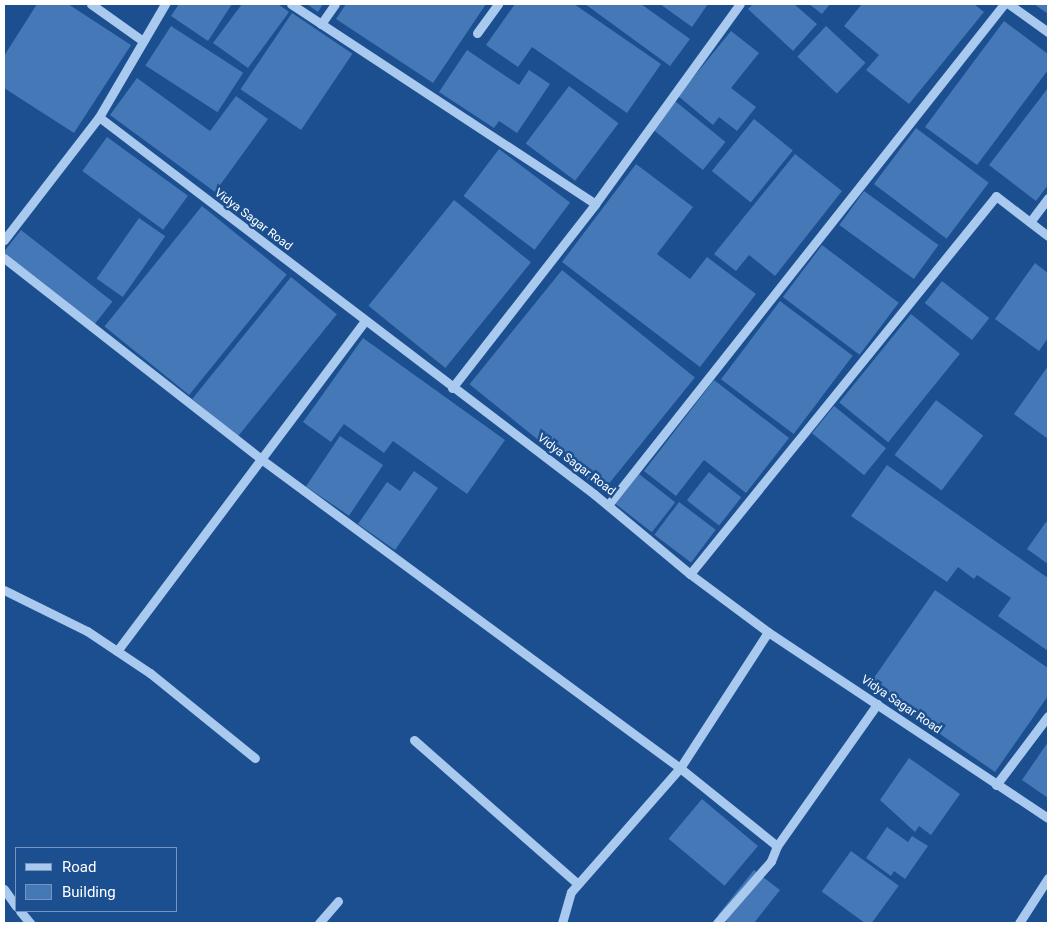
<!DOCTYPE html>
<style>
body{margin:0}
#map{position:relative;width:1052px;height:927px;overflow:hidden;background:#1b4f8f;font-family:Roboto,sans-serif}
div>[style]{position:absolute}
[style*='--x']{left:calc(var(--x)*1px);top:calc(var(--y)*1px);width:calc(var(--w)*1px);rotate:calc(var(--a)*1deg)}
.building>*{inset:0;background:#4478b7;transform-origin:0 0}
.minor>*{height:9px;margin:-4.5px;padding:0 4.5px;transform-origin:4.5px;border-radius:4.5px;background:#a9c9ee}
span{translate:-50% -50%;white-space:nowrap;text-align:center;line-height:1.15;-webkit-text-stroke:5px #1b4f8f;paint-order:stroke}
.street-label{font-size:12px;color:#fff}
.frame{position:absolute;inset:0;border:5px solid #fff;pointer-events:none}
.legend{position:absolute;left:15px;top:847px;width:162px;height:65px;box-sizing:border-box;background:#1b4f8f;border:1px solid #7695bc;margin:0;padding:6px 9px;list-style:none;font-size:15px;color:#fff}
.legend li{display:flex;align-items:center;gap:10px;height:25px}
.legend b{width:25px;border:1px solid #7695bc}
</style>
<div id="map">
<div class="building">
<i style="clip-path:polygon(37px 4px,68px 4px,131px 45px,74px 133px,4px 88px,4px 56px)"></i>
<i style="clip-path:polygon(179px 4px,232px 4px,208px 41px,171px 16px)"></i>
<i style="clip-path:polygon(242px 4px,278px 4px,289px 12px,248px 68px,213px 43px)"></i>
<i style="clip-path:polygon(307px 4px,323px 4px,318px 12px)"></i>
<i style="clip-path:polygon(346px 4px,486px 4px,433px 83px,336px 19px)"></i>
<i style="clip-path:polygon(515px 4px,574px 4px,661px 64px,627px 113px,532px 47px,518px 67px,486px 45px)"></i>
<i style="clip-path:polygon(585px 4px,641px 4px,690px 39px,670px 66px)"></i>
<i style="clip-path:polygon(660px 4px,708px 4px,692px 27px)"></i>
<i style="clip-path:polygon(753px 4px,794px 4px,817px 24px,793px 51px,748px 9px)"></i>
<i style="clip-path:polygon(809px 4px,830px 4px,822px 14px)"></i>
<i style="clip-path:polygon(862px 4px,974px 4px,984px 12px,909px 104px,866px 70px,879px 55px,844px 26px)"></i>
<i style="clip-path:polygon(1034px 4px,1048px 4px,1048px 14px)"></i>
<i style="left:292px;top:13px;width:73px;height:92px;rotate:34deg"></i>
<i style="clip-path:polygon(1004px 21px,1048px 54px,1048px 70px,977px 165px,925px 127px)"></i>
<i style="left:171px;top:26px;width:86px;height:47px;rotate:33deg"></i>
<i style="left:826px;top:26px;width:54px;height:42px;rotate:43deg"></i>
<i style="clip-path:polygon(731px 31px,759px 53px,731px 88px,756px 107px,737px 131px,719px 117px,713px 125px,678px 96px)"></i>
<i style="clip-path:polygon(467px 50px,519px 85px,529px 70px,550px 84px,517px 133px,499px 121px,494px 128px,439px 92px)"></i>
<i style="clip-path:polygon(137px 78px,210px 131px,236px 96px,268px 119px,215px 192px,110px 115px)"></i>
<i style="left:569px;top:86px;width:62px;height:72px;rotate:37deg"></i>
<i style="clip-path:polygon(1048px 88px,1048px 185px,1036px 201px,989px 165px)"></i>
<i style="left:675px;top:101px;width:65px;height:36px;rotate:39deg"></i>
<i style="left:754px;top:119px;width:50px;height:67px;rotate:39deg"></i>
<i style="left:916px;top:128px;width:91px;height:70px;rotate:37deg"></i>
<i style="left:107px;top:137px;width:100px;height:42px;rotate:36deg"></i>
<i style="left:499px;top:149px;width:89px;height:59px;rotate:37deg"></i>
<i style="clip-path:polygon(795px 154px,842px 191px,775px 276px,749px 255px,736px 271px,714px 254px)"></i>
<i style="clip-path:polygon(636px 164px,693px 207px,657px 254px,690px 279px,707px 257px,756px 294px,700px 367px,562px 262px)"></i>
<i style="left:864px;top:191px;width:92px;height:42px;rotate:36deg"></i>
<i style="left:454px;top:200px;width:99px;height:136px;rotate:39deg"></i>
<i style="left:202px;top:206px;width:109px;height:155px;rotate:39deg"></i>
<i style="left:139px;top:218px;width:32px;height:74px;rotate:35deg"></i>
<i style="left:21px;top:230px;width:116px;height:29px;rotate:38deg"></i>
<i style="left:822px;top:245px;width:96px;height:65px;rotate:37deg"></i>
<i style="clip-path:polygon(1035px 263px,1048px 273px,1048px 338px,1039px 351px,995px 319px)"></i>
<i style="left:562px;top:270px;width:171px;height:147px;rotate:39deg"></i>
<i style="left:291px;top:277px;width:59px;height:157px;rotate:39deg"></i>
<i style="left:942px;top:281px;width:60px;height:28px;rotate:38deg"></i>
<i style="left:780px;top:301px;width:91px;height:98px;rotate:37deg"></i>
<i style="left:911px;top:314px;width:63px;height:114px;rotate:39deg"></i>
<i style="clip-path:polygon(363px 338px,505px 440px,467px 494px,393px 441px,384px 453px,344px 424px,331px 442px,303px 422px)"></i>
<i style="clip-path:polygon(1048px 366px,1048px 439px,1014px 414px)"></i>
<i style="clip-path:polygon(714px 380px,789px 438px,746px 493px,704px 460px,676px 496px,644px 471px)"></i>
<i style="left:936px;top:400px;width:59px;height:69px;rotate:37deg"></i>
<i style="left:834px;top:406px;width:67px;height:35px;rotate:39deg"></i>
<i style="left:340px;top:436px;width:52px;height:61px;rotate:34deg"></i>
<i style="clip-path:polygon(887px 465px,1048px 578px,1048px 651px,998px 616px,1011px 598px,977px 575px,974px 579px,958px 567px,947px 582px,851px 516px)"></i>
<i style="clip-path:polygon(414px 471px,438px 488px,395px 550px,358px 524px,387px 482px,400px 491px)"></i>
<i style="left:709px;top:472px;width:41px;height:36px;rotate:38deg"></i>
<i style="left:639px;top:474px;width:46px;height:38px;rotate:38deg"></i>
<i style="left:679px;top:502px;width:46px;height:41px;rotate:37deg"></i>
<i style="clip-path:polygon(1046px 522px,1048px 523px,1048px 564px,1027px 549px)"></i>
<i style="clip-path:polygon(935px 590px,1048px 668px,1048px 696px,995px 772px,869px 685px)"></i>
<i style="clip-path:polygon(1048px 742px,1048px 798px,1022px 780px)"></i>
<i style="clip-path:polygon(909px 758px,960px 794px,931px 835px,919px 826px,915px 832px,880px 800px)"></i>
<i style="left:702px;top:799px;width:73px;height:52px;rotate:40deg"></i>
<i style="clip-path:polygon(887px 827px,908px 842px,912px 836px,928px 846px,905px 879px,894px 871px,891px 876px,866px 858px)"></i>
<i style="left:851px;top:851px;width:59px;height:50px;rotate:36deg"></i>
<i style="clip-path:polygon(754px 870px,780px 890px,754px 923px,729px 923px,718px 915px)"></i>
</div>
<div class="minor">
<i style="--x:91;--y:4;--w:64;--a:35.4"></i>
<i style="--x:291;--y:4;--w:364;--a:33.3"></i>
<i style="--x:1009;--y:4;--w:48;--a:35.7"></i>
<i style="--x:321;--y:24;--w:24;--a:-55"></i>
<i style="--x:477;--y:33;--w:36;--a:-54"></i>
<i style="--x:99;--y:117;--w:622;--a:37.29"></i>
<i style="--x:594;--y:494;--w:125;--a:39.8"></i>
<i style="--x:690;--y:574;--w:97;--a:36.6"></i>
<i style="--x:768;--y:632;--w:336;--a:33.6"></i>
<i style="--x:1030;--y:222;--w:30;--a:-53"></i>
<i style="--x:4;--y:240;--w:155;--a:-52.3"></i>
<i style="--x:99;--y:117;--w:131;--a:-59.7"></i>
<i style="--x:4;--y:258;--w:326;--a:38"></i>
<i style="--x:261;--y:459;--w:521;--a:36.41"></i>
<i style="--x:680;--y:768;--w:124;--a:38.8"></i>
<i style="--x:452;--y:388;--w:233;--a:-52.1"></i>
<i style="--x:595;--y:204;--w:247;--a:-54.1"></i>
<i style="--x:608;--y:505;--w:639;--a:-51.68"></i>
<i style="--x:690;--y:574;--w:486;--a:-51"></i>
<i style="--x:996;--y:196;--w:66;--a:37.6"></i>
<i style="--x:4;--y:590;--w:93;--a:26.3"></i>
<i style="--x:87;--y:631;--w:76;--a:33.7"></i>
<i style="--x:150;--y:673;--w:135;--a:39"></i>
<i style="--x:117;--y:651;--w:413;--a:-53.1"></i>
<i style="--x:414;--y:740;--w:218;--a:41.3"></i>
<i style="--x:996;--y:785;--w:86;--a:-53"></i>
<i style="--x:4;--y:889;--w:21;--a:55"></i>
<i style="--x:20;--y:911;--w:16;--a:50"></i>
<i style="--x:319;--y:923;--w:29;--a:-49"></i>
<i style="--x:562;--y:923;--w:32;--a:-74"></i>
<i style="--x:571;--y:892;--w:165;--a:-48.7"></i>
<i style="--x:680;--y:768;--w:162;--a:-57.1"></i>
<i style="--x:717;--y:923;--w:82;--a:-48.9"></i>
<i style="--x:771;--y:861;--w:16;--a:-68"></i>
<i style="--x:777;--y:846;--w:174;--a:-54.8"></i>
<i style="--x:1019;--y:923;--w:54;--a:-57.2"></i>
</div>
<div class="street-label">
<span style="left:253px;top:220px;rotate:37deg">Vidya Sagar Road</span>
<span style="left:576px;top:465px;rotate:37deg">Vidya Sagar Road</span>
<span style="left:901px;top:705px;rotate:34deg">Vidya Sagar Road</span>
</div>
<div class="frame"></div>
<ul class="legend">
<li><b style="height:6px;background:#a9c9ee"></b>Road</li>
<li><b style="height:14px;background:#4478b7"></b>Building</li>
</ul>
</div>
